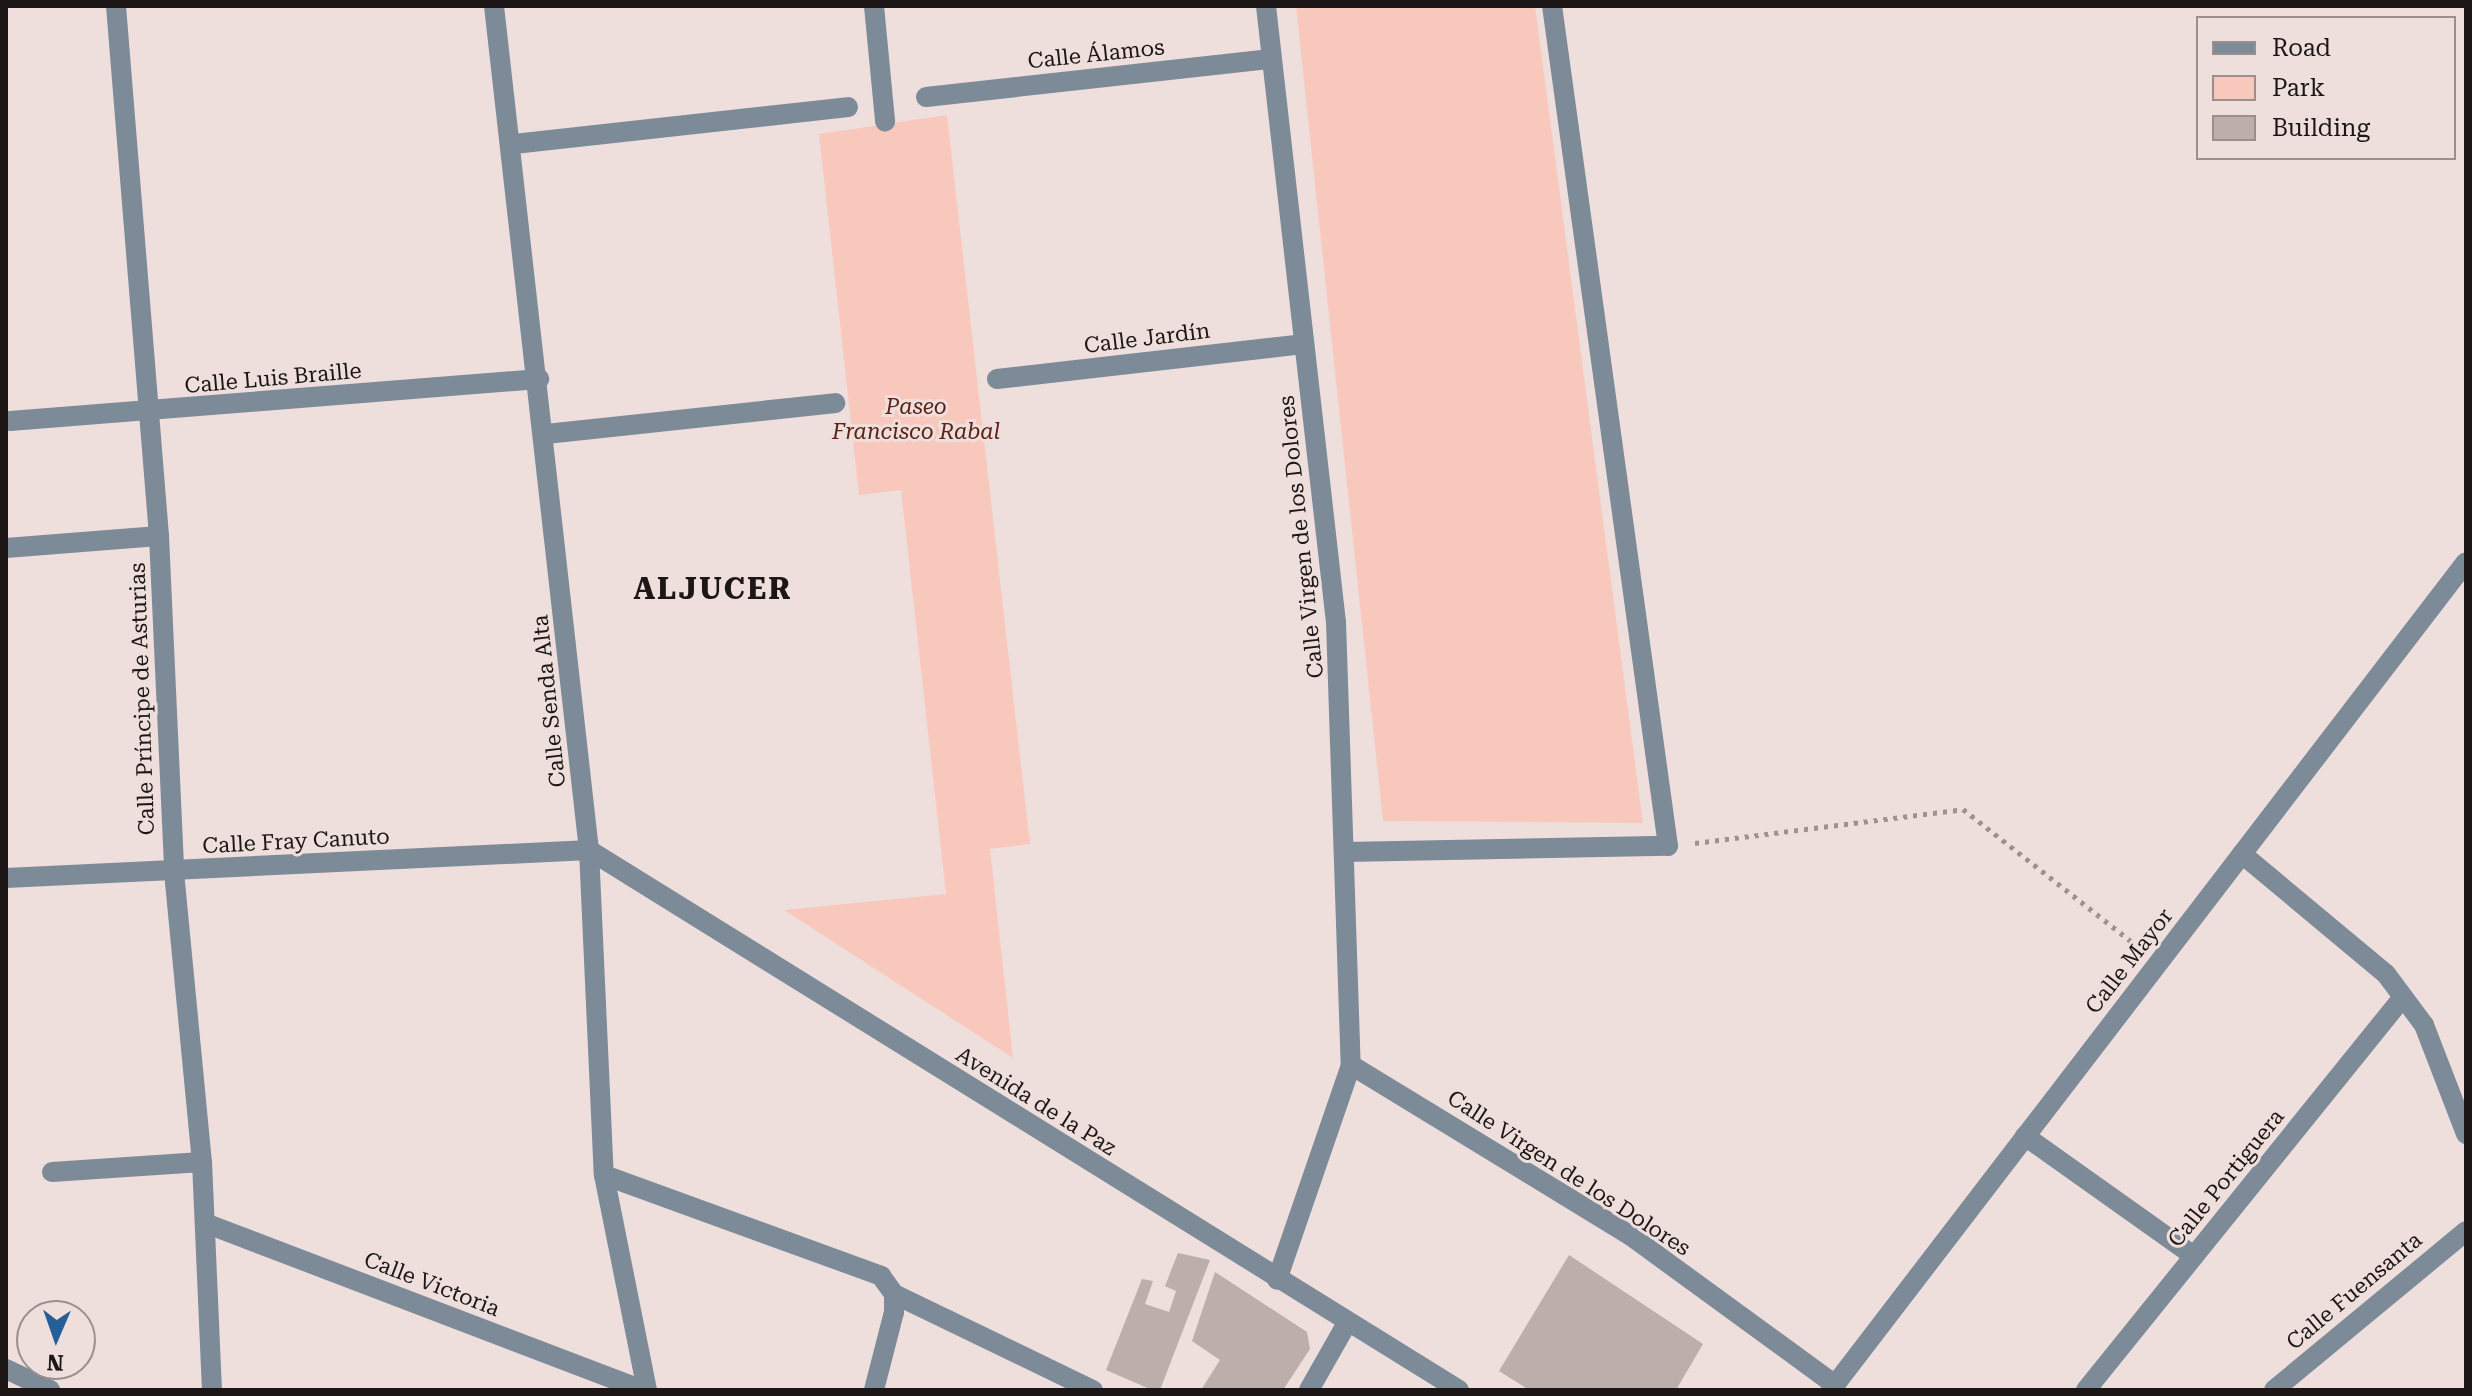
<!DOCTYPE html>
<meta charset="utf-8">
<style>
body{margin:0}
#map{position:relative;width:2472px;height:1396px;overflow:hidden;background:#eedfdc;font-family:"Roboto Serif",serif}
div>[style]{position:absolute}
[style*='--x']{left:calc(var(--x)*1px);top:calc(var(--y)*1px);width:calc(var(--w)*1px);rotate:calc(var(--a)*1deg)}
.green>*{inset:0;background:#f8c8bd}
.building>*{inset:0;background:#bcaeab}
.path>*{height:5px;margin-top:-2.5px;transform-origin:0;background:repeating-linear-gradient(90deg,#9e9290 0 4px,transparent 0 10px)}
.street>*{height:20px;margin:-10px;padding:0 10px;transform-origin:10px;border-radius:10px;background:#7d8a98}
span{translate:-50% -50%;white-space:nowrap;text-align:center;line-height:1.15;-webkit-text-stroke:6px #eedfdc;paint-order:stroke}
.street-label{font-size:22px;color:#1c1716}
.park-label{font-size:22px;color:#5c2216;font-style:italic}
.district-label{font-size:30px;color:#1c1716;font-weight:700;letter-spacing:2px}
.frame{position:absolute;inset:0;border:8px solid #1c1716;pointer-events:none}
.legend{position:absolute;left:2196px;top:16px;width:260px;height:144px;box-sizing:border-box;background:#eedfdc;border:2px solid #9a8f8d;margin:0;padding:10px 14px;list-style:none;font-size:24px;color:#1c1716}
.legend li{display:flex;align-items:center;gap:16px;height:40px}
.legend b{width:40px;border:2px solid #9a8f8d}
.north{position:absolute;left:16px;top:1300px;width:80px;height:80px;box-sizing:border-box;background:#eedfdc;border:2px solid #9a8f8d;border-radius:50%;rotate:182deg;font-size:22px;font-weight:700;line-height:32px;text-align:center;color:#1c1716}
.north::after{content:'';display:block;margin:auto;width:28px;height:36px;background:#265f97;clip-path:polygon(50% 0,100% 100%,50% 72%,0 100%)}
</style>
<div id="map">
<div class="green">
<i style="clip-path:polygon(1296px 6px,1535px 6px,1643px 823px,1383px 821px)"></i>
<i style="clip-path:polygon(947px 115px,1030px 844px,990px 849px,1013px 1058px,784px 910px,946px 894px,901px 490px,859px 495px,819px 134px)"></i>
</div>
<div class="building">
<i style="clip-path:polygon(1178px 1253px,1210px 1260px,1160px 1390px,1152px 1390px,1106px 1370px,1142px 1279px,1153px 1281px,1145px 1304px,1169px 1312px,1176px 1291px,1165px 1286px)"></i>
<i style="clip-path:polygon(1569px 1255px,1703px 1344px,1676px 1390px,1529px 1390px,1499px 1371px)"></i>
<i style="clip-path:polygon(1215px 1272px,1307px 1332px,1310px 1349px,1283px 1390px,1201px 1390px,1220px 1360px,1192px 1341px)"></i>
</div>
<div class="path">
<i style="--x:1695;--y:843;--w:270;--a:-7.2"></i>
<i style="--x:1963;--y:809;--w:220;--a:38.2"></i>
</div>
<div class="street">
<i style="--x:116;--y:6;--w:532;--a:85.36"></i>
<i style="--x:159;--y:536;--w:336;--a:87.4"></i>
<i style="--x:174;--y:872;--w:291;--a:84.5"></i>
<i style="--x:202;--y:1162;--w:228;--a:87.5"></i>
<i style="--x:494;--y:6;--w:849;--a:83.58"></i>
<i style="--x:589;--y:850;--w:325;--a:87.4"></i>
<i style="--x:604;--y:1175;--w:219;--a:78.7"></i>
<i style="--x:874;--y:6;--w:116;--a:84.5"></i>
<i style="--x:1266;--y:6;--w:620;--a:83.52"></i>
<i style="--x:1336;--y:622;--w:443;--a:88.1"></i>
<i style="--x:1351;--y:1065;--w:227;--a:109"></i>
<i style="--x:926;--y:97;--w:347;--a:-6.3"></i>
<i style="--x:514;--y:144;--w:336;--a:-6.3"></i>
<i style="--x:997;--y:379;--w:308;--a:-6.5"></i>
<i style="--x:10;--y:421;--w:531;--a:-4.54"></i>
<i style="--x:546;--y:434;--w:291;--a:-6.1"></i>
<i style="--x:6;--y:548;--w:153;--a:-4.5"></i>
<i style="--x:589;--y:850;--w:1024;--a:31.83"></i>
<i style="--x:1345;--y:852;--w:323;--a:-1.1"></i>
<i style="--x:1668;--y:846;--w:848;--a:-97.86"></i>
<i style="--x:2242;--y:854;--w:187;--a:39.8"></i>
<i style="--x:2386;--y:974;--w:64;--a:53.3"></i>
<i style="--x:2424;--y:1025;--w:117;--a:68.9"></i>
<i style="--x:6;--y:878;--w:584;--a:-2.75"></i>
<i style="--x:1351;--y:1065;--w:328;--a:31.4"></i>
<i style="--x:1631;--y:1236;--w:253;--a:36.1"></i>
<i style="--x:2025;--y:1136;--w:207;--a:35.4"></i>
<i style="--x:52;--y:1172;--w:150;--a:-3.8"></i>
<i style="--x:604;--y:1175;--w:295;--a:20"></i>
<i style="--x:881;--y:1276;--w:22;--a:54"></i>
<i style="--x:894;--y:1294;--w:18;--a:90"></i>
<i style="--x:894;--y:1312;--w:81;--a:104.4"></i>
<i style="--x:205;--y:1223;--w:468;--a:20.9"></i>
<i style="--x:894;--y:1294;--w:221;--a:25.8"></i>
<i style="--x:6;--y:1369;--w:49;--a:25.5"></i>
<i style="--x:1309;--y:1390;--w:77;--a:-60.4"></i>
<i style="--x:1831;--y:1390;--w:1043;--a:-52.52"></i>
<i style="--x:2086;--y:1390;--w:505;--a:-51.11"></i>
<i style="--x:2274;--y:1390;--w:249;--a:-39.6"></i>
</div>
<div class="street-label">
<span style="left:1096px;top:54px;rotate:-6deg">Calle Álamos</span>
<span style="left:1147px;top:338px;rotate:-7deg">Calle Jardín</span>
<span style="left:273px;top:378px;rotate:-5deg">Calle Luis Braille</span>
<span style="left:1301px;top:537px;rotate:-96deg">Calle Virgen de los Dolores</span>
<span style="left:142px;top:699px;rotate:-92deg">Calle Príncipe de Asturias</span>
<span style="left:549px;top:701px;rotate:-96deg">Calle Senda Alta</span>
<span style="left:296px;top:841px;rotate:-3deg">Calle Fray Canuto</span>
<span style="left:2129px;top:961px;rotate:-52deg">Calle Mayor</span>
<span style="left:1036px;top:1101px;rotate:32deg">Avenida de la Paz</span>
<span style="left:1569px;top:1173px;rotate:33deg">Calle Virgen de los Dolores</span>
<span style="left:2226px;top:1178px;rotate:-51deg">Calle Portiguera</span>
<span style="left:432px;top:1284px;rotate:21deg">Calle Victoria</span>
<span style="left:2354px;top:1291px;rotate:-40deg">Calle Fuensanta</span>
</div>
<div class="park-label">
<span style="left:916px;top:419px">Paseo<br>Francisco Rabal</span>
</div>
<div class="district-label">
<span style="left:713px;top:589px">ALJUCER</span>
</div>
<div class="frame"></div>
<ul class="legend">
<li><b style="height:10px;background:#7d8a98"></b>Road</li>
<li><b style="height:22px;background:#f8c8bd"></b>Park</li>
<li><b style="height:22px;background:#bcaeab"></b>Building</li>
</ul>
<div class="north">N</div>
</div>
